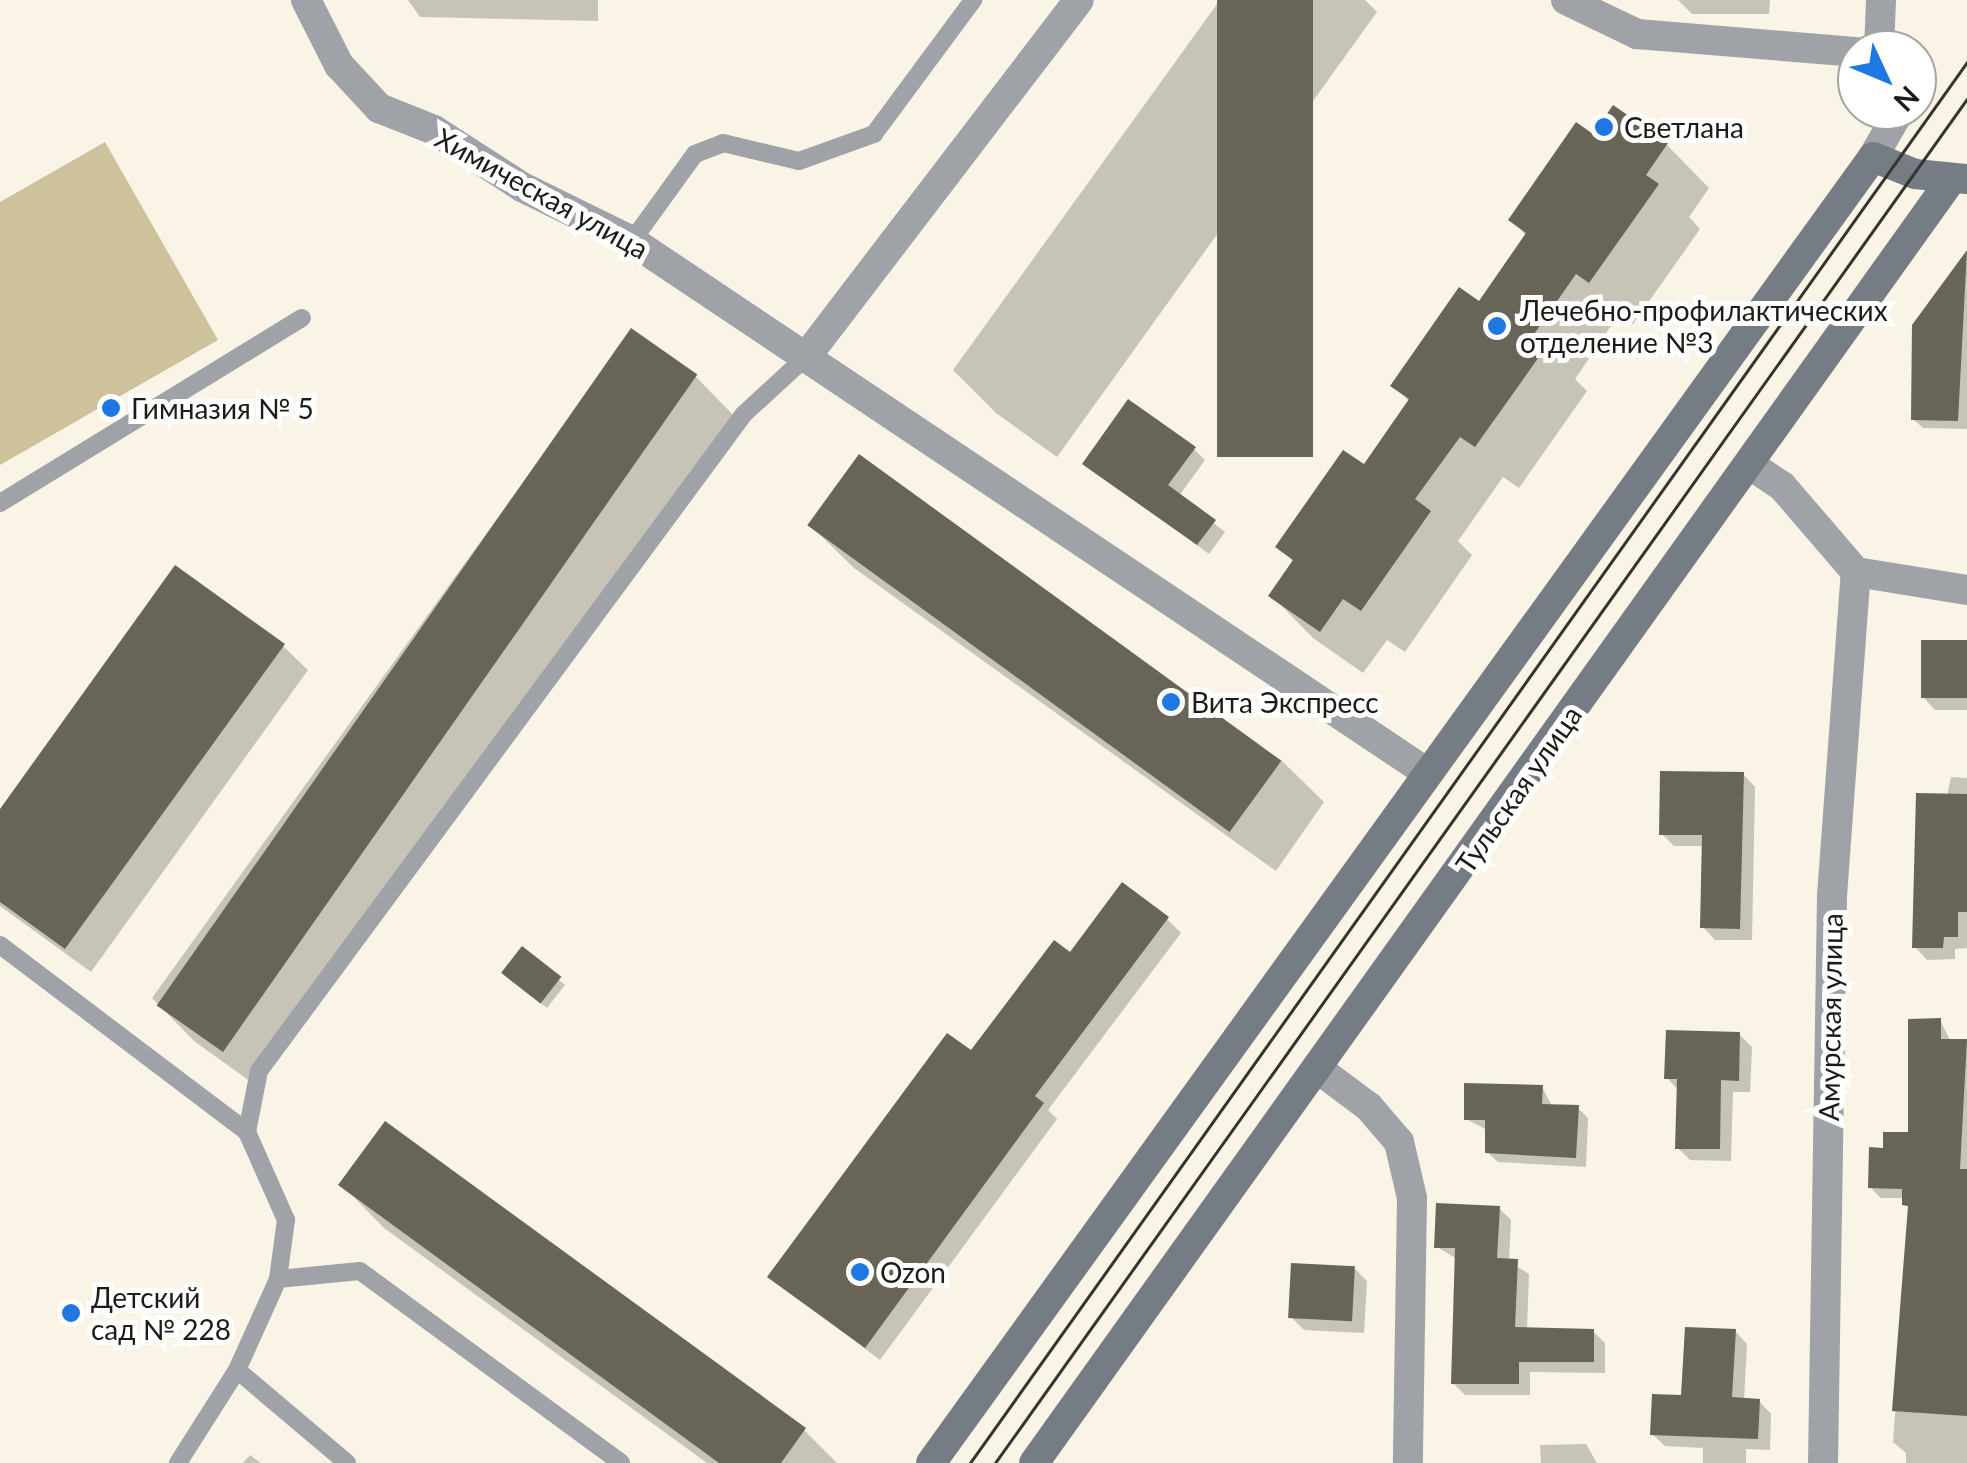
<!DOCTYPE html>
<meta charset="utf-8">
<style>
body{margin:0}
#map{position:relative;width:1967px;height:1463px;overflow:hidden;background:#f9f4e5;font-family:Lato,sans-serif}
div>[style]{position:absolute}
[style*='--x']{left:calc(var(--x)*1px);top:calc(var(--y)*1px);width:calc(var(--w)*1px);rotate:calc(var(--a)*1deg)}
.green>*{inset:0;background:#cec29d}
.shadow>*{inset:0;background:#0003}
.building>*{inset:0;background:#686457;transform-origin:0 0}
.lane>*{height:18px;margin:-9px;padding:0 9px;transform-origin:9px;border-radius:9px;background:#9fa3a8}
.street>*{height:30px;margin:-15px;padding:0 15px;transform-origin:15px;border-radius:15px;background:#9fa3a8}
.secondary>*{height:30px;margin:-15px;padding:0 15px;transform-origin:15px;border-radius:15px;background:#767c84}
.tram>*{height:2.5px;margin:-1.25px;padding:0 1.25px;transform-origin:1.25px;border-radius:1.25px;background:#36342e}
.dots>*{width:28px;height:28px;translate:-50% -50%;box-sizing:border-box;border:5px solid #fff;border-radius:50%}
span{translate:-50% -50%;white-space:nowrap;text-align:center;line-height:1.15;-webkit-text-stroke:10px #fff;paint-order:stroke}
.poi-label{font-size:28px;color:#1d1b16}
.left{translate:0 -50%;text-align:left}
.street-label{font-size:28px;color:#1d1b16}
.north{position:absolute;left:1837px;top:30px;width:100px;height:100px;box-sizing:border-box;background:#fff;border:2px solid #a5a4a2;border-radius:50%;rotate:134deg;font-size:28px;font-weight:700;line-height:40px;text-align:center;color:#1d1b16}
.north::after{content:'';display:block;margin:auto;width:35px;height:45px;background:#1f78e1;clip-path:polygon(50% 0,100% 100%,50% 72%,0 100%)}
</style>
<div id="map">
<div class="green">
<i style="clip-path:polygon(105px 142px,218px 340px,0 465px,0 202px)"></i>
</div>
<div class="shadow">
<i style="clip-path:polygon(408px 0,598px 0,598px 21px,420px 17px)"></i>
<i style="clip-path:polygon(1220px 0,1365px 0,1377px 12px,1057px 457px,996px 413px,953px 370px)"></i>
<i style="clip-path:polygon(1678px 0,1770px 0,1769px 14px,1692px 14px)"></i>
<i style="clip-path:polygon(1593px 137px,1667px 145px,1709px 188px,1689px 217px,1700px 229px,1633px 324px,1619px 314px,1575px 379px,1587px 391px,1519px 488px,1503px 477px,1458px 541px,1472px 555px,1405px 652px,1387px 640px,1363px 673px,1313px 638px,1271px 595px,1294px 562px,1278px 547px,1364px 468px,1410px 402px,1393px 385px,1480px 304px,1527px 236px,1511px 220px)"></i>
<i style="clip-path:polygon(1967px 254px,1967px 429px,1923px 428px,1913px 419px,1914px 326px)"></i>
<i style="clip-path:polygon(632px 331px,696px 377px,738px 420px,258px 1087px,194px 1041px,152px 998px)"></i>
<i style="clip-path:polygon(1194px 449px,1205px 460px,1179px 496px,1225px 532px,1209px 554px,1086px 463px)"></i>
<i style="clip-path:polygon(811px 526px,1281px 760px,1324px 802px,1276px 871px,854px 568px)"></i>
<i style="clip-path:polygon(1967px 643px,1967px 710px,1935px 710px,1923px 697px)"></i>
<i style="clip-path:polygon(283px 646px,308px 670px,91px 972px,0 906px,0 813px)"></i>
<i style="clip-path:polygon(1743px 774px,1755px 787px,1752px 940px,1715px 940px,1703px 927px,1704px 846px,1674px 846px,1662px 834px)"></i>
<i style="clip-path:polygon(1951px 777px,1967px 778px,1967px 948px,1955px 949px,1955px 959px,1927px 960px,1915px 947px)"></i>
<i style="clip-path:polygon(1167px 919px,1181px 933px,1048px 1110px,1057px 1119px,880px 1360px,770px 1277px,1070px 955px)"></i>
<i style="clip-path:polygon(522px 950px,565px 985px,547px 1008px,509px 979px)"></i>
<i style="clip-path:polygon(1940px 1020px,1951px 1042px,1967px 1041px,1967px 1463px,1906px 1463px,1906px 1453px,1893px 1442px,1910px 1210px,1904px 1198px,1881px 1198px,1870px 1187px,1885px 1150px,1911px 1135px)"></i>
<i style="clip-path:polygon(1739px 1034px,1752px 1047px,1750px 1092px,1733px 1092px,1731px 1161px,1690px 1160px,1678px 1148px,1679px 1091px,1667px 1078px)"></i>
<i style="clip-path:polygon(1542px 1087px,1552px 1106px,1578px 1108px,1588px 1118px,1586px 1167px,1498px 1162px,1487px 1152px,1487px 1130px,1466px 1119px)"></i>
<i style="clip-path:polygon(342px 1185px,804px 1430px,837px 1463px,707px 1463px,384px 1228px)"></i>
<i style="clip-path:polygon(1499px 1208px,1511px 1220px,1509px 1262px,1529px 1274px,1527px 1330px,1593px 1331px,1605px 1343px,1605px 1373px,1530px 1372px,1530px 1395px,1465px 1395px,1453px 1383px,1457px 1259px,1437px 1247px)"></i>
<i style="clip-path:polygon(1354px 1268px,1367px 1281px,1364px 1333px,1304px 1330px,1291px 1317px)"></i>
<i style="clip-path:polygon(1735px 1331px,1747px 1344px,1744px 1400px,1759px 1401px,1771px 1414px,1770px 1450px,1746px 1449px,1746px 1463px,1703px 1463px,1703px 1448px,1665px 1446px,1652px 1434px)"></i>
<i style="clip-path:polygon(1586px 1444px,1597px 1463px,1541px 1463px,1540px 1445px)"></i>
<i style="clip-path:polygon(250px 1455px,261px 1463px,243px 1463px)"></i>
</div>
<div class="building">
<i style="left:1217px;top:0;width:96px;height:457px"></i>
<i style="clip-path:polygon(1613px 105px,1668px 143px,1646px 175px,1659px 184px,1589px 283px,1576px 274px,1532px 337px,1546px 347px,1475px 447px,1460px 437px,1415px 499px,1431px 511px,1361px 611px,1343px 599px,1320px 632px,1268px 596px,1293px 560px,1275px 547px,1343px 450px,1364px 464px,1409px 399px,1390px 386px,1459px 287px,1479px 301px,1526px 233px,1508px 220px,1576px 122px,1593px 134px)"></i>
<i style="clip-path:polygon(1967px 250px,1958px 421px,1911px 420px,1912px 325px)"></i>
<i style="left:631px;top:328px;width:81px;height:827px;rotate:35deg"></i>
<i style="clip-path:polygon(1128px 399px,1196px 447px,1168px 485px,1216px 520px,1197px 545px,1082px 464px)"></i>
<i style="left:859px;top:454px;width:522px;height:88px;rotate:36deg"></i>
<i style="clip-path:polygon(175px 565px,285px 644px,65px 949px,0 902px,0 809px)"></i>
<i style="left:1921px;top:640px;width:46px;height:58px"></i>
<i style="clip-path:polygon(1660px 771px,1744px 772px,1740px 929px,1700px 928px,1702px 835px,1659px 835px)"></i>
<i style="clip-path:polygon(1916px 793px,1967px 794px,1967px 912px,1958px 912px,1958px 937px,1944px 937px,1943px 948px,1912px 948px)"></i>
<i style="clip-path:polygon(1122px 882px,1169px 917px,1035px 1096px,1044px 1103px,865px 1348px,767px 1277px,947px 1033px,971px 1050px,1054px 940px,1070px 952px)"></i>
<i style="left:522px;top:946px;width:50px;height:34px;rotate:38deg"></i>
<i style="clip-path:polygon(1941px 1018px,1941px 1039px,1967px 1039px,1960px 1169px,1967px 1169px,1967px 1416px,1892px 1411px,1908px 1206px,1902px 1205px,1902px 1189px,1868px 1188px,1869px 1147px,1883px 1148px,1883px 1132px,1908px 1132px,1908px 1019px)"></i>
<i style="clip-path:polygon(1666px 1030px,1740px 1032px,1739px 1081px,1721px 1080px,1720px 1149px,1675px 1149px,1677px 1079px,1664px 1079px)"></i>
<i style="clip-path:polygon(1464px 1083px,1543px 1085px,1542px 1104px,1579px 1105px,1576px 1158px,1485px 1153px,1485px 1120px,1464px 1120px)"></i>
<i style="clip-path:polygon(385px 1121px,806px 1428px,781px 1463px,719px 1463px,338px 1185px)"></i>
<i style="clip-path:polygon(1436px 1203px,1500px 1206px,1497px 1258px,1518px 1259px,1515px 1327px,1594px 1329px,1594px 1362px,1519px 1362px,1519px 1384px,1451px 1384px,1455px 1248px,1434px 1248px)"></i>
<i style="left:1291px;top:1263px;width:64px;height:55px;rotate:3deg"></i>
<i style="clip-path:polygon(1685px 1327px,1736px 1329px,1732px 1397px,1760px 1399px,1758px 1439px,1650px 1435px,1652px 1394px,1681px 1395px)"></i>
</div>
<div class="lane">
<i style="--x:632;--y:241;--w:107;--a:-54.1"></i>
<i style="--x:695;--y:154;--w:30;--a:-21"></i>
<i style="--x:723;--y:143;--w:78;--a:13.3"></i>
<i style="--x:799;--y:161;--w:80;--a:-19.8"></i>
<i style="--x:874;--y:134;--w:167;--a:-53.5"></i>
<i style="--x:0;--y:503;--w:354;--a:-31.5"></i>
<i style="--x:0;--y:945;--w:310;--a:37.1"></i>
<i style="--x:278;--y:1279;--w:82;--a:-5.6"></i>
<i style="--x:360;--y:1271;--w:324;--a:36.3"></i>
<i style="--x:237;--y:1370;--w:144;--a:40.2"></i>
<i style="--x:178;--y:1463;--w:110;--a:-57.6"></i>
<i style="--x:237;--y:1370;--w:100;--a:-65.7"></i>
<i style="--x:278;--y:1279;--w:60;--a:-82.3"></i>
<i style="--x:286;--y:1220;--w:96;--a:-113.9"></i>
<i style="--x:247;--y:1132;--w:62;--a:-78.9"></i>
<i style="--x:259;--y:1071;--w:817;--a:-53.57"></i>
<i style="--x:744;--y:414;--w:88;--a:-42.7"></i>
</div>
<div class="street">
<i style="--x:306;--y:0;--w:73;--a:63.1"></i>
<i style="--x:339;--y:65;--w:59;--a:47.1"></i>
<i style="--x:379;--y:108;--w:59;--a:21.8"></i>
<i style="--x:434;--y:130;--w:105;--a:32.9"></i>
<i style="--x:522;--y:187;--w:123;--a:26.1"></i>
<i style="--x:632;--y:241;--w:955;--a:33.77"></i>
<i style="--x:1566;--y:0;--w:79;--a:25.6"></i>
<i style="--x:1637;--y:34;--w:221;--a:4.7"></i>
<i style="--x:1879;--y:50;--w:50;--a:-87.7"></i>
<i style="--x:1873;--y:157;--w:54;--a:-60.1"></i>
<i style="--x:809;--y:353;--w:444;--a:-52.6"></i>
<i style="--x:1749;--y:464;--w:40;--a:34"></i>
<i style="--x:1782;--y:486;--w:113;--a:49.3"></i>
<i style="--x:1856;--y:572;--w:112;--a:9.2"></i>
<i style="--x:1318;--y:1069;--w:64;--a:36.7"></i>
<i style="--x:1369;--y:1107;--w:46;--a:49.4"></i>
<i style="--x:1399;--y:1142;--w:57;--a:76.9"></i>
<i style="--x:1412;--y:1198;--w:265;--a:90.9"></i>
<i style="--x:1823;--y:1463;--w:567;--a:-89.09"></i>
<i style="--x:1832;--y:896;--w:325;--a:-85.8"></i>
</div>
<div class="secondary">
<i style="--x:931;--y:1463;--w:1610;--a:-54.2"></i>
<i style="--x:1873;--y:157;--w:45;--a:22"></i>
<i style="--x:1915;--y:174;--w:52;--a:5.5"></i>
<i style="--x:1034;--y:1463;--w:1577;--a:-54.45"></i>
</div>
<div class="tram">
<i style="--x:970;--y:1463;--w:1720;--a:-54.56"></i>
<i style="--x:995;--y:1463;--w:1675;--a:-54.53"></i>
</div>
<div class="dots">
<i style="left:1604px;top:127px;background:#1f78e1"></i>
<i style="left:1497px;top:326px;background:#1f78e1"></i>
<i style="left:111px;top:408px;background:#1f78e1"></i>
<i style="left:1171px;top:702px;background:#1f78e1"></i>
<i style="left:860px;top:1272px;background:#1f78e1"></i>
<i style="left:71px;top:1313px;background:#1f78e1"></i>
</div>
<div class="poi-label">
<span class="left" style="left:1624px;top:127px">Светлана</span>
<span class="left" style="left:1520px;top:326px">Лечебно-профилактических<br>отделение №3</span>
<span class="left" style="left:131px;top:408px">Гимназия № 5</span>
<span class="left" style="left:1191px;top:702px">Вита Экспресс</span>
<span class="left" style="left:880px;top:1272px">Ozon</span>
<span class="left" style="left:91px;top:1313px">Детский<br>сад № 228</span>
</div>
<div class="street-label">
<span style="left:542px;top:193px;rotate:29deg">Химическая улица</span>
<span style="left:1518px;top:789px;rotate:-55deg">Тульская улица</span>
<span style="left:1830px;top:1017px;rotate:-89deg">Амурская улица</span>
</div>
<div class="north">N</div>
</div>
